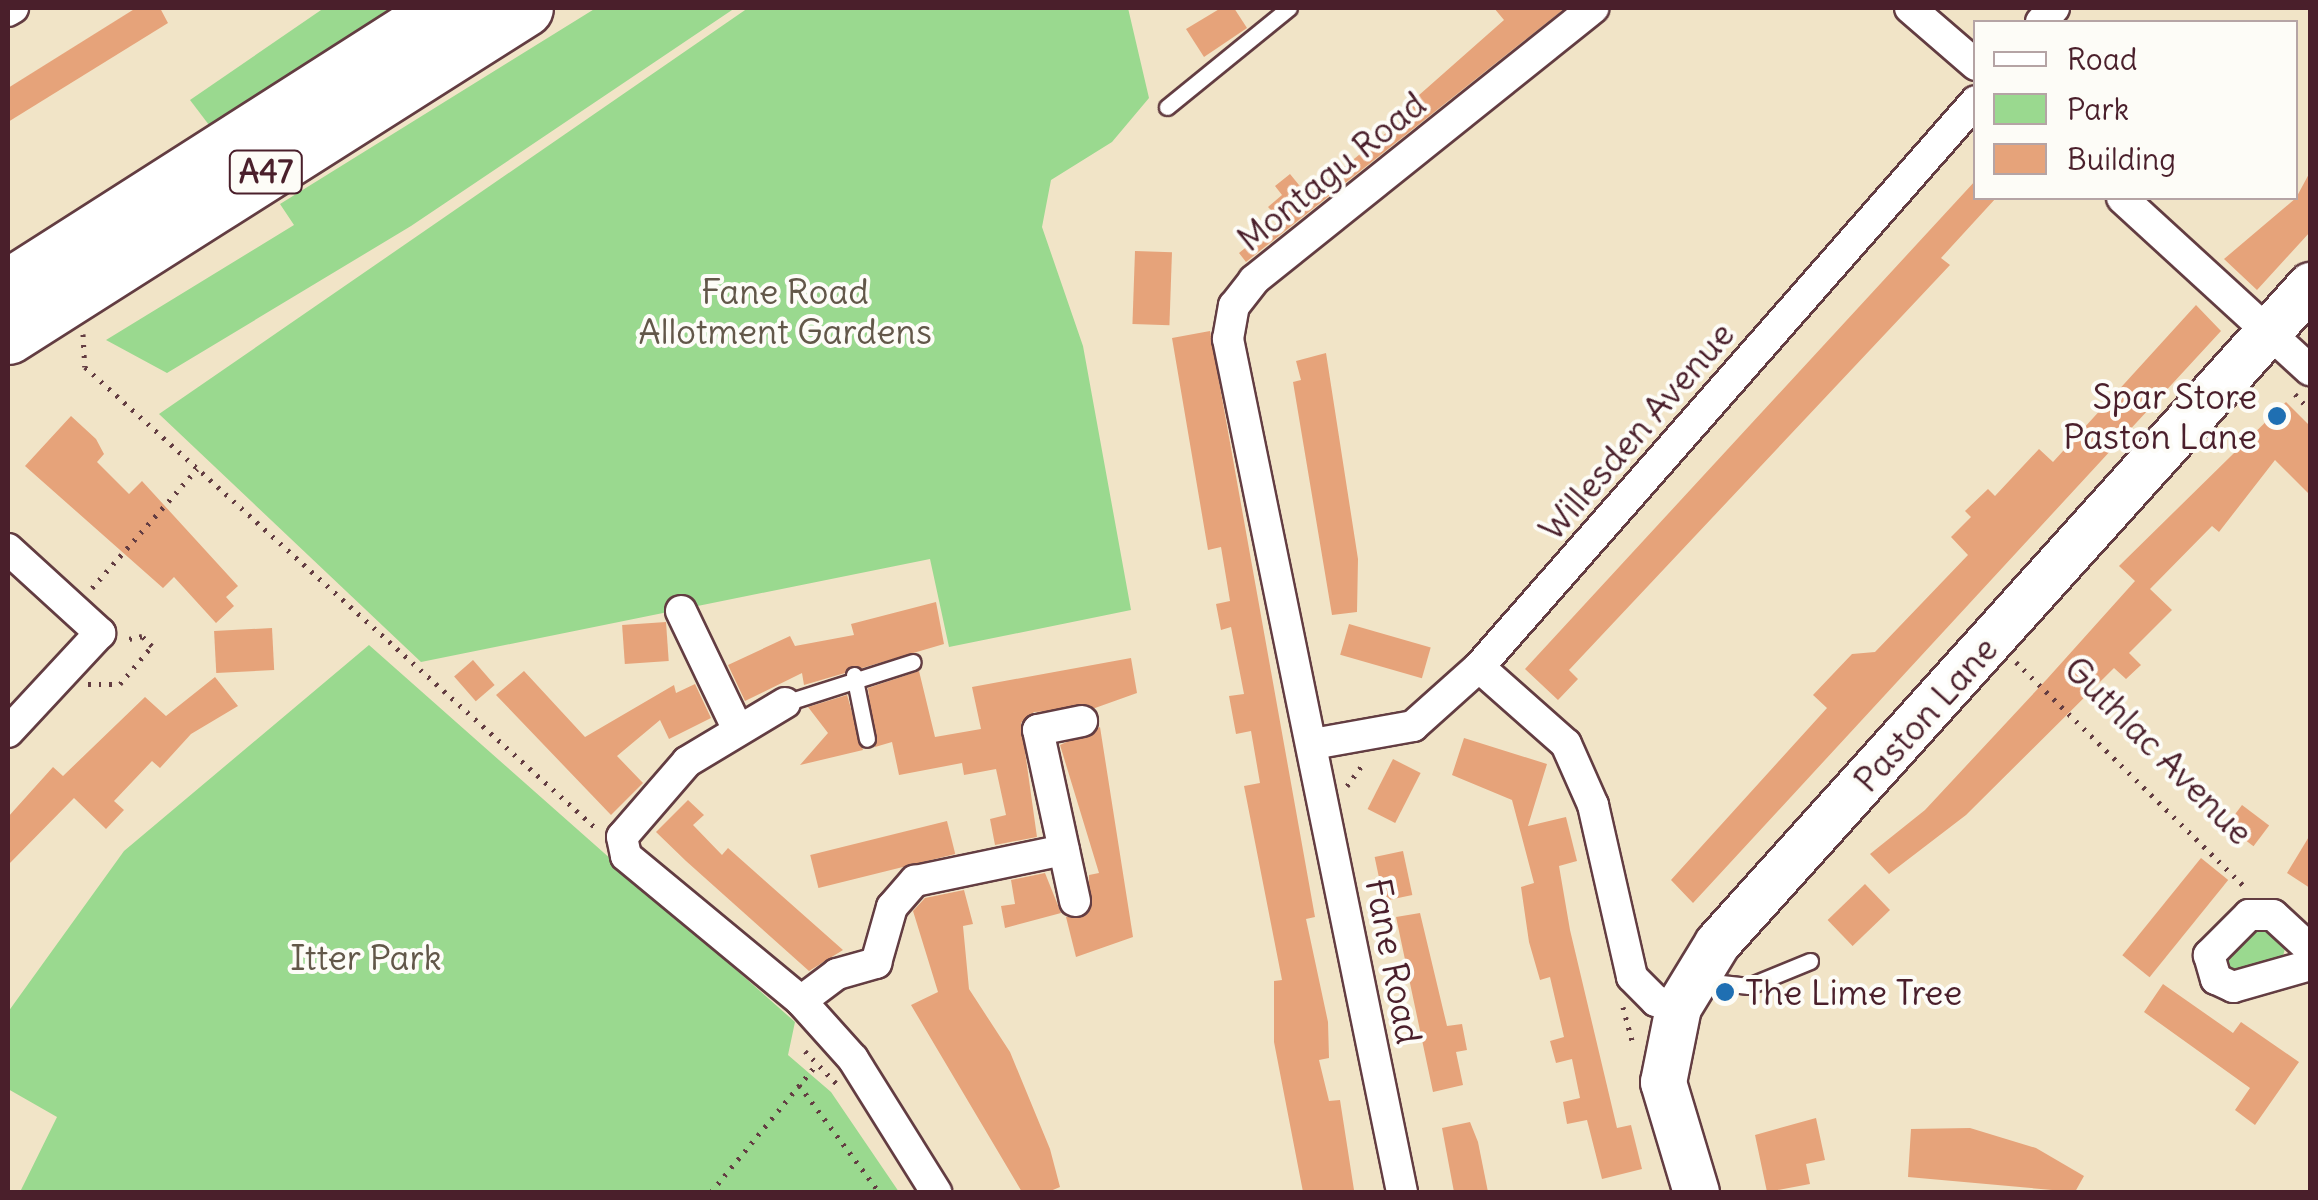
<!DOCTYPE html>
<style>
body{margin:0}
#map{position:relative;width:2318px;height:1200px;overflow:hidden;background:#f1e4c7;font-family:Delius,sans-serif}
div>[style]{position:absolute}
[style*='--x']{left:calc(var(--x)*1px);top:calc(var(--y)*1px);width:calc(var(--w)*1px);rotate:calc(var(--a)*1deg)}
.green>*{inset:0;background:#9ad98f}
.building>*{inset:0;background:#e6a37a;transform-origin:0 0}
.path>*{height:5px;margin-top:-2.5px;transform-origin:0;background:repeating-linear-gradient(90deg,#633d42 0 2.5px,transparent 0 10.5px)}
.roads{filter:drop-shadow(2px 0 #633d42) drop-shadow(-2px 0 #633d42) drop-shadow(0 2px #633d42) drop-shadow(0 -2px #633d42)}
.lane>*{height:15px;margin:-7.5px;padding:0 7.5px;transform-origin:7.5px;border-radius:7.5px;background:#fff}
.street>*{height:30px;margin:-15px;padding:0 15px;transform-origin:15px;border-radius:15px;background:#fff}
.secondary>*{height:45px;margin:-22.5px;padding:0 22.5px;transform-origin:22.5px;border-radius:22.5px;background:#fff}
.highway>*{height:55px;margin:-27.5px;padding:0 27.5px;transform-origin:27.5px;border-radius:27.5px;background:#fff}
.dots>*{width:28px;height:28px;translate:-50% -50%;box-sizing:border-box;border:5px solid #fdfcf7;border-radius:50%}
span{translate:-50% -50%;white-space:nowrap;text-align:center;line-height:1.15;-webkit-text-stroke:8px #fdfcf7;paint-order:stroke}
.shield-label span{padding:2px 8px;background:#fdfcf7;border:2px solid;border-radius:8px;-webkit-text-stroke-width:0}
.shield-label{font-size:32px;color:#4a1f2b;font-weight:700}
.street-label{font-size:35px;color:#4a1f2b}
.park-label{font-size:35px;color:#625749}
.poi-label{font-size:35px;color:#4a1f2b}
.right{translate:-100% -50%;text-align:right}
.left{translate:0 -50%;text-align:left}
.frame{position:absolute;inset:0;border:10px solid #4a1f2b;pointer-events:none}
.legend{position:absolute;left:1973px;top:20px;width:325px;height:180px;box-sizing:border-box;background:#fdfcf7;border:2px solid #b5a4a5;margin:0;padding:12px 18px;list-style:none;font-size:30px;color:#4a1f2b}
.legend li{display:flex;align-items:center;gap:20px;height:50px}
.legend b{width:50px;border:2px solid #b5a4a5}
</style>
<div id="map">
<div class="green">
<i style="clip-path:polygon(324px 8px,394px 8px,209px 125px,190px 100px)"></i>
<i style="clip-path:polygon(596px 8px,735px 8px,411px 226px,167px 373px,106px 340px,294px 225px,280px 204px)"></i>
<i style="clip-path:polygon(748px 8px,1128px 8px,1149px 98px,1112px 142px,1051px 180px,1042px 227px,1083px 346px,1131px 610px,949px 647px,930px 559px,421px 662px,159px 414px)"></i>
<i style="clip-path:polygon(369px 645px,795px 1022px,788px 1055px,831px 1092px,899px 1192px,20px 1192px,57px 1117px,8px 1089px,8px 1012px,124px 851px)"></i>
<i style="clip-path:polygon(2271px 928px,2286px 945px,2283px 956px,2231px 977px,2221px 971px,2224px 946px,2242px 931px)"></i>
</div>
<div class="building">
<i style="clip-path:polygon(136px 8px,160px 8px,168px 23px,8px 122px,8px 88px)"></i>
<i style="clip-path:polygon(1221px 8px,1234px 8px,1247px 28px,1204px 57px,1186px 29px)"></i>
<i style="clip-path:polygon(1494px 8px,1565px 8px,1246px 262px,1239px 253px,1280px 220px,1268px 207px,1282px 195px,1275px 186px,1290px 174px,1308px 196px,1406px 117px,1401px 111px,1504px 20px)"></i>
<i style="clip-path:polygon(2310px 172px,2310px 232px,2257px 290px,2224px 259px,2296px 198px)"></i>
<i style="clip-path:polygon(1976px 180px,1976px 198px,1996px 198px,1941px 258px,1950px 265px,1569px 670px,1578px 679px,1558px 700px,1525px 669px)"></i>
<i style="left:1135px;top:251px;width:37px;height:73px;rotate:2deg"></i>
<i style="clip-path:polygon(2196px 305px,2221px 331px,1693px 903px,1671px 880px,1827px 708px,1813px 695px,1852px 654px,1875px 652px,1968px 555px,1951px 537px,1971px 517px,1965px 511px,1988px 489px,1995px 496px,2039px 449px,2053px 462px)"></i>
<i style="clip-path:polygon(1210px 331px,1315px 917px,1306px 919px,1328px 1022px,1329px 1058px,1319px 1060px,1329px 1101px,1340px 1100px,1354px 1190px,1344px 1192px,1303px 1192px,1274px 1042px,1274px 981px,1282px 980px,1244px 786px,1260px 783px,1251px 731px,1236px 734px,1229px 696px,1244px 694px,1231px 627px,1221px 630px,1216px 604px,1230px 601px,1221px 547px,1208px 550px,1172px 338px)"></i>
<i style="clip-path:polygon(1326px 353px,1358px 559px,1357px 612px,1332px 615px,1293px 382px,1301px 380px,1296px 361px)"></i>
<i style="clip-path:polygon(2286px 402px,2310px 426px,2310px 495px,2275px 460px,2219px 532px,2212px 526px,2150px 589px,2172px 610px,2129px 653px,2141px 665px,2126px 679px,2114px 668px,1966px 815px,1889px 874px,1870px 854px,1925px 810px,2047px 679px,2135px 581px,2119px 566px)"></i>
<i style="clip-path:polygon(71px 416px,96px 439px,104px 454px,97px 462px,129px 494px,142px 481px,238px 586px,226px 597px,234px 606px,216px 623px,174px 577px,163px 588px,25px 466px)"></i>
<i style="clip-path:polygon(936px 602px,944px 644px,804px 685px,802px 673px,745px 701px,728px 665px,790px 636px,795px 646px,854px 635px,851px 624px)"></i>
<i style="left:666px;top:622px;width:39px;height:44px;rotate:86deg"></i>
<i style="left:1349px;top:624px;width:85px;height:32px;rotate:16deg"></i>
<i style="left:272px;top:628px;width:42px;height:58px;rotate:87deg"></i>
<i style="clip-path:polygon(1131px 658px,1137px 693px,1095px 708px,1034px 712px,1021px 723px,1037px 837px,995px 845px,990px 819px,1006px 815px,996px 769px,964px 775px,962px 763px,899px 775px,892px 742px,875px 747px,868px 688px,919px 671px,935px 737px,981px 729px,972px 687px)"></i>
<i style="left:473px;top:660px;width:33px;height:25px;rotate:49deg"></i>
<i style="clip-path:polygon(524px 671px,585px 737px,674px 685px,676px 693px,695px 684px,711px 718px,669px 739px,660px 720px,617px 756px,643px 783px,611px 815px,496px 695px)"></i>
<i style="clip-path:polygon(215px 677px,238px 706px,191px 734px,160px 768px,152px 761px,114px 801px,124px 810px,106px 829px,74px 798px,8px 865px,8px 817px,53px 767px,63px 776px,145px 697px,166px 716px)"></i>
<i style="clip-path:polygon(847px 695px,863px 750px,800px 765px,828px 733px,808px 707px)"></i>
<i style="clip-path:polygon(1100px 727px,1133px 937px,1076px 957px,1066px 917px,1088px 914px,1089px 875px,1099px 873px,1060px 745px)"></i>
<i style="clip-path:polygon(1464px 738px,1547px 764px,1528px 826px,1566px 817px,1577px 861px,1559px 866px,1570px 930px,1617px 1128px,1631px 1125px,1642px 1169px,1602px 1179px,1587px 1120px,1567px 1124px,1563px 1102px,1580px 1098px,1572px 1059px,1556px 1063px,1550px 1041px,1564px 1037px,1550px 977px,1540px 980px,1529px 942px,1521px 887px,1534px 883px,1512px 800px,1452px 775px)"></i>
<i style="left:1393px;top:759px;width:31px;height:56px;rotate:27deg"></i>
<i style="clip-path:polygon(688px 800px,704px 815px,693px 825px,722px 855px,728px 848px,843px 950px,809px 971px,686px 861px,656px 832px)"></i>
<i style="left:2242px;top:805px;width:34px;height:26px;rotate:37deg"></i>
<i style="left:947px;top:821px;width:34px;height:141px;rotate:76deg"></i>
<i style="clip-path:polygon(2310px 835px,2310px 888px,2287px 873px)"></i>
<i style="left:1403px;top:851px;width:45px;height:29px;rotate:78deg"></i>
<i style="left:2201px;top:858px;width:35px;height:125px;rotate:39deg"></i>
<i style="clip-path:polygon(1045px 873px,1061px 913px,1005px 928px,1001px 906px,1015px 904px,1011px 880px)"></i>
<i style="left:1865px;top:884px;width:36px;height:52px;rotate:46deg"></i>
<i style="clip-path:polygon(964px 890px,973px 924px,963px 926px,969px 989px,1010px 1052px,1050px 1149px,1060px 1187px,1048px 1192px,1022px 1192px,911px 1005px,938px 992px,913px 911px,925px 898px)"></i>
<i style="clip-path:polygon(1420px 913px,1447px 1026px,1462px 1024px,1467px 1050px,1456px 1052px,1463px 1085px,1433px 1092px,1396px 917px)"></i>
<i style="clip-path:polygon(2163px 984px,2233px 1033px,2241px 1022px,2299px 1062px,2255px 1125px,2235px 1110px,2250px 1088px,2144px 1012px)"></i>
<i style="clip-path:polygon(1816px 1118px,1825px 1160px,1806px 1164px,1810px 1184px,1767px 1192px,1755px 1135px)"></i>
<i style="clip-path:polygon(1470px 1122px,1478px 1142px,1488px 1192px,1454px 1192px,1442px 1128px)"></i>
<i style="clip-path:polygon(1970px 1128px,2036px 1148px,2084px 1176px,2075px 1192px,1908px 1177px,1911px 1129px)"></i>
</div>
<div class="path">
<i style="--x:83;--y:334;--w:33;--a:87"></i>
<i style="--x:85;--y:367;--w:691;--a:42.07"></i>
<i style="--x:2295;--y:394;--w:22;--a:47"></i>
<i style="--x:92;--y:588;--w:159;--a:-48.6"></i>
<i style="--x:2016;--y:662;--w:324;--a:44.5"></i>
<i style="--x:88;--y:684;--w:32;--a:0"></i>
<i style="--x:120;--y:684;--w:50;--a:-49.9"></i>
<i style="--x:152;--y:646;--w:14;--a:-135"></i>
<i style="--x:142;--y:636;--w:18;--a:167"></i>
<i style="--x:1347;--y:786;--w:29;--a:-54"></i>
<i style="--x:1623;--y:1007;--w:38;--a:75"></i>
<i style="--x:805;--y:1051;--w:47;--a:45.9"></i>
<i style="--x:799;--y:1085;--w:134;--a:53.2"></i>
<i style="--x:711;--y:1192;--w:166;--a:-50.4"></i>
</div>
<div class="roads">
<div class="lane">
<i style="--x:1167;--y:107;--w:157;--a:-39.1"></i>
<i style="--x:854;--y:675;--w:65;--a:78.5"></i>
<i style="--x:785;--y:703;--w:134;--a:-17.8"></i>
<i style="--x:1703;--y:981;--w:46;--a:6.2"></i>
<i style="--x:1749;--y:986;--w:66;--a:-22.3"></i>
</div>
<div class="street">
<i style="--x:1910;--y:8;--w:87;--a:40.8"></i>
<i style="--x:8;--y:11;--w:6;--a:-31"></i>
<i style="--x:2041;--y:22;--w:19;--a:-47"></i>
<i style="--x:2122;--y:198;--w:255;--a:42.5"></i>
<i style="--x:8;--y:549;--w:125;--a:42.4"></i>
<i style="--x:100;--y:633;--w:135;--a:132.9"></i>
<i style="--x:681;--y:611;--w:132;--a:64.4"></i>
<i style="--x:1479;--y:667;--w:116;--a:41.5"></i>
<i style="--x:1566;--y:744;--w:67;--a:66.1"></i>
<i style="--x:1593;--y:805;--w:176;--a:77.2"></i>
<i style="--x:1632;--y:977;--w:34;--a:45"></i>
<i style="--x:1656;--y:1001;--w:23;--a:15"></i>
<i style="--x:785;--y:703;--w:114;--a:149"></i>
<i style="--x:687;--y:762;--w:99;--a:130.9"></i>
<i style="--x:622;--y:837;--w:19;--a:78"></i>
<i style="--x:626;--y:856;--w:227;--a:39.6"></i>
<i style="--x:801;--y:1001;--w:78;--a:48.1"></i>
<i style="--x:853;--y:1059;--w:157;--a:58"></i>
<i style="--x:1313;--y:744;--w:102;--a:-10.2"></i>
<i style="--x:1413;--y:726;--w:89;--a:-41.8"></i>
<i style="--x:1479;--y:667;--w:753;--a:-48.71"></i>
<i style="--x:1075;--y:901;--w:175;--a:-102.2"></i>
<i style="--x:1038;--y:730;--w:45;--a:-11.6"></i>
<i style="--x:2310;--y:949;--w:50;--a:-137.4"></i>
<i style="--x:2273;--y:915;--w:24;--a:180"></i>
<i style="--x:2249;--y:915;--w:57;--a:135"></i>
<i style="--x:2209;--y:955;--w:25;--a:74"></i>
<i style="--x:2216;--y:979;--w:19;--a:25"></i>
<i style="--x:2233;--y:987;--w:80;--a:-15.9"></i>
<i style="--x:801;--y:1001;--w:45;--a:-36.9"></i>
<i style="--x:837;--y:974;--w:41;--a:-15.8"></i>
<i style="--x:876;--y:963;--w:58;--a:-74.1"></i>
<i style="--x:892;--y:907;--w:35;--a:-49"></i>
<i style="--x:915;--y:881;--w:152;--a:-11.8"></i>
<i style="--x:1402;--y:1192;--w:871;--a:-101.53"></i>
<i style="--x:1228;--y:339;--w:34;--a:-80"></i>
<i style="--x:1234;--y:306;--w:33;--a:-52"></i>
<i style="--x:1254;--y:280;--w:435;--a:-38.7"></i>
</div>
<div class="secondary">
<i style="--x:1696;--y:1192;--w:115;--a:-106.7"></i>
<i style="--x:1663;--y:1082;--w:76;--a:-78.7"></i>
<i style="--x:1678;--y:1007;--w:75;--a:-58.6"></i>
<i style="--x:1717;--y:943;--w:886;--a:-47.97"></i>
</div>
<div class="highway">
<i style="--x:8;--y:287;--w:518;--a:-32.56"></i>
<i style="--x:8;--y:336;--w:612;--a:-32.39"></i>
</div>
</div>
<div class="dots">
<i style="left:2277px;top:416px;background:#1f6fb2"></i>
<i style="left:1725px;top:992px;background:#1f6fb2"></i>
</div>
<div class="shield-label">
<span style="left:266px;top:172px">A47</span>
</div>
<div class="street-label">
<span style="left:1331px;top:171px;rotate:-39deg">Montagu Road</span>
<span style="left:1636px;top:431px;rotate:-49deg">Willesden Avenue</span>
<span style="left:1925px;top:714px;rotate:-48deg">Paston Lane</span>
<span style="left:2159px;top:750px;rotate:45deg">Guthlac Avenue</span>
<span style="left:1394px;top:961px;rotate:79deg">Fane Road</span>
</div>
<div class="park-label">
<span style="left:785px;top:311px">Fane Road<br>Allotment Gardens</span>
<span style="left:366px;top:957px">Itter Park</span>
</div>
<div class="poi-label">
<span class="right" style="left:2257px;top:416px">Spar Store<br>Paston Lane</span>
<span class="left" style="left:1745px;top:992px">The Lime Tree</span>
</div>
<div class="frame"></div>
<ul class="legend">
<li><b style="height:12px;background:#fff"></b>Road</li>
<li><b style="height:28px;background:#9ad98f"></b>Park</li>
<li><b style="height:28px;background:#e6a37a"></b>Building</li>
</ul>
</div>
